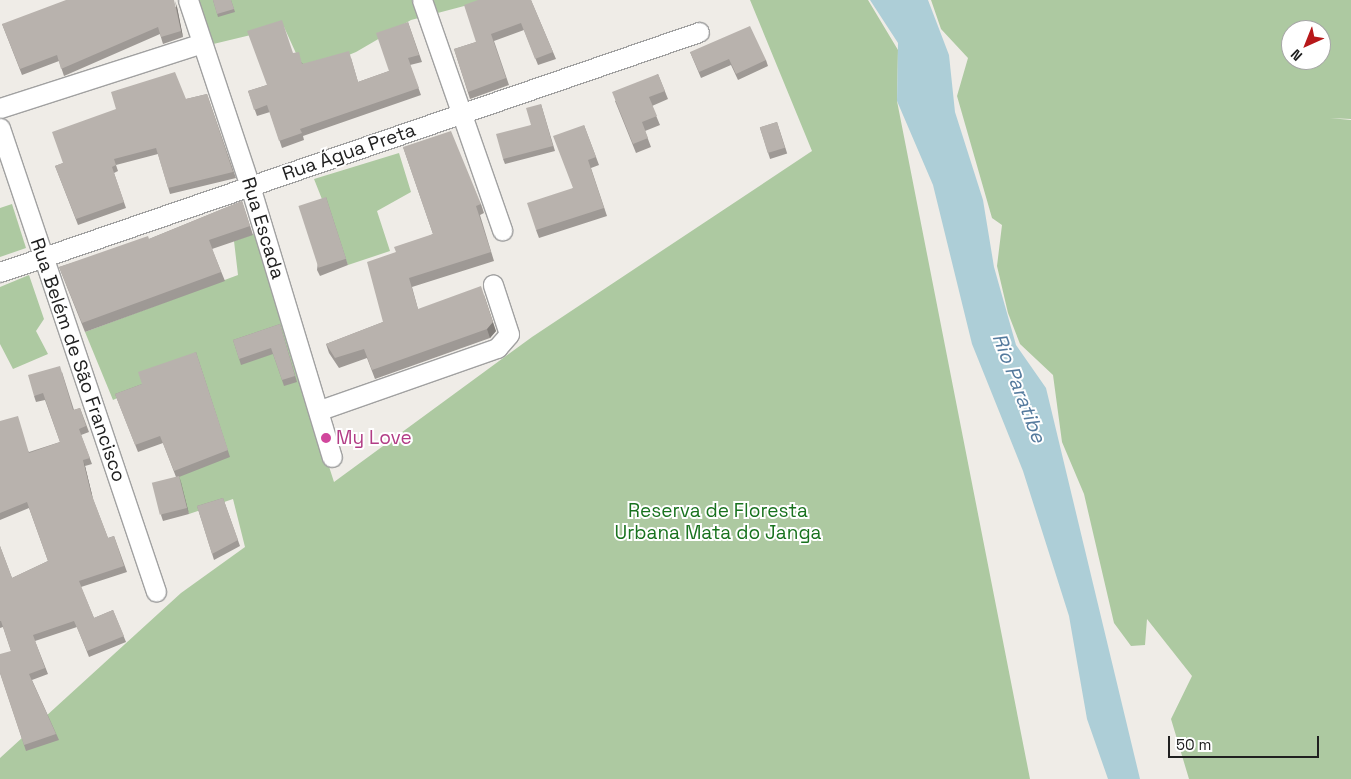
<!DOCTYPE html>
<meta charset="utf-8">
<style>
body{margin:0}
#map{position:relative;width:1351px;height:779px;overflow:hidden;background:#efece7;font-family:"Space Grotesk",sans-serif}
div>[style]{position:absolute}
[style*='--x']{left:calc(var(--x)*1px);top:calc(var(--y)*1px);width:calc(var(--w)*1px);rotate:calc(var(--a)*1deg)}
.forest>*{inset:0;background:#adc9a1}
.water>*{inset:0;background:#adced7}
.roads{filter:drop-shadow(1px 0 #a1a1a1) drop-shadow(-1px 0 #a1a1a1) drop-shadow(0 1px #a1a1a1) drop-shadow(0 -1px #a1a1a1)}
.street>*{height:19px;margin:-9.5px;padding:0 9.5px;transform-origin:9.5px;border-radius:9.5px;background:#fff}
.wall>*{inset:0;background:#9e9995;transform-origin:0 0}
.shaded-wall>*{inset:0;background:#817d79}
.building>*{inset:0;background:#b8b2ad;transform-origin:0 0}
.dots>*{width:14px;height:14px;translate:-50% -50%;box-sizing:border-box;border:2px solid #fff;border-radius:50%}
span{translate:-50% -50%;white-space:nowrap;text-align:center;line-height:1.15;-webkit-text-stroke:4px #fff;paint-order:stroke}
.street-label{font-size:19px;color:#202020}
.hotel-label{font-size:19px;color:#b23c85}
.left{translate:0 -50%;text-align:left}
.park-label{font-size:19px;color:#19721f}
.water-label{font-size:20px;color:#547a9d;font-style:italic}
.north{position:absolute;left:1281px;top:20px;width:50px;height:50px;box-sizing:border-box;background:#fff;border:1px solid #a6a6a6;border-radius:50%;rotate:224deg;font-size:14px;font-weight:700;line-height:20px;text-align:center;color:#202020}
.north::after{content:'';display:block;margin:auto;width:18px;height:22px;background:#b7181a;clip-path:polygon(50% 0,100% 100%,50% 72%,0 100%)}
.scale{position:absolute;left:1168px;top:736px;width:151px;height:22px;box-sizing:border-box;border:2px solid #202020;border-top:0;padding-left:6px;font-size:15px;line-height:18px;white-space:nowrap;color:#202020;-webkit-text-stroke:4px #fff;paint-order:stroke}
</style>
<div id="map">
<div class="forest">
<i style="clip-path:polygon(191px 0,487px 0,411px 20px,356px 52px,305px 73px,284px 27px,205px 46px)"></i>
<i style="clip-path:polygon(750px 0,868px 0,898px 50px,897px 101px,1030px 779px,0 779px,0 758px,181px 593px,245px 547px,233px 499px,189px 514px,176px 478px,198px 360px,113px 400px,85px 332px,238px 275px,234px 241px,254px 234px,334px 482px,532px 337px,812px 151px)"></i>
<i style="clip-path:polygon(evenodd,931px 0,1351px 0,1351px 119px,1330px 118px,1351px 120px,1351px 779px,1189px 779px,1171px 719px,1192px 676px,1147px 619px,1145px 645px,1131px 646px,1114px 623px,1084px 494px,1062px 442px,1053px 375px,1020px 344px,1008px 313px,997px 266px,1002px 225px,992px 218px,957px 96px,968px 58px,941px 29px,931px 0,1291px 30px,1321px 30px,1321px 60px,1291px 60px,1291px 30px)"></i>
<i style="clip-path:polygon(399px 153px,411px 192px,377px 211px,390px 251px,348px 265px,314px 179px)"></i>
<i style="clip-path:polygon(12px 204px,26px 248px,0 257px,0 208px)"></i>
<i style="clip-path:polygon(29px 275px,44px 319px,36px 331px,48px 354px,13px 369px,0 344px,0 287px)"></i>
</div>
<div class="water">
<i style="clip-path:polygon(870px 0,928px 0,949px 55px,955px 112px,983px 200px,994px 267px,1016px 345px,1046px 388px,1140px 779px,1108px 779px,1087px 719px,1069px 616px,1023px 471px,972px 344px,933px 185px,897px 101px,898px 43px)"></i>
</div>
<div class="roads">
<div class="street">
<i style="--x:188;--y:0;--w:196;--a:71.6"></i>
<i style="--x:250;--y:186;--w:283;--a:73.2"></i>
<i style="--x:422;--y:0;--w:244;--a:70.8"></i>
<i style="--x:0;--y:108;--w:212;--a:-17.8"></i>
<i style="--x:0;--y:128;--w:489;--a:71.4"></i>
<i style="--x:0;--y:272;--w:739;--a:-18.95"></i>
<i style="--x:320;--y:410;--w:188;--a:-19.3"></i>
<i style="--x:497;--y:348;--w:18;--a:-49"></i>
<i style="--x:509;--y:334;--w:52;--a:-108.1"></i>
</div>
</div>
<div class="wall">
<i style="clip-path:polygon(213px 0,231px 0,235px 12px,218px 17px)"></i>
<i style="clip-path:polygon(531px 0,556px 59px,538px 65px,524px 30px,494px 41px,509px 85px,470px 99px,454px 49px,476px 42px)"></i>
<i style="clip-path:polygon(177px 7px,183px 37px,163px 44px,160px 34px,64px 76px,59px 61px,22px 75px,2px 24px)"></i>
<i style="clip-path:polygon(408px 22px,422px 62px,410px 65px,421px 95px,303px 136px,304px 140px,282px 148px,270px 112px,257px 116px,248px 91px,267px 85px,293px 53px,303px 64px,351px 58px,358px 82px,389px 71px)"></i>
<i style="clip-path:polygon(690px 52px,766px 60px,768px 66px,738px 80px,731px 65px,701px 78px)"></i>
<i style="clip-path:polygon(658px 74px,668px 99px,652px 106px,660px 125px,645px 131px,651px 147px,636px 153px,615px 101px)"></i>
<i style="clip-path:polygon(207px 94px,236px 178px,170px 194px,158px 154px,116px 165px,118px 171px,114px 173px,126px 208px,78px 225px,55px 166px,63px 163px,186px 99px)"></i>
<i style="clip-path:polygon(541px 104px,555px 151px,505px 164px,503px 159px,531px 125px)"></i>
<i style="left:777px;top:122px;width:33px;height:18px;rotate:72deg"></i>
<i style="clip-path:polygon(584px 125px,599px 165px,591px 168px,607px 216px,539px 238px,536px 230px,573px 188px)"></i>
<i style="clip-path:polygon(403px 147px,481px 204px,484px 213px,480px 215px,494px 261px,412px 287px,418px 309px,496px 331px,490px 338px,375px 379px,367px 358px,339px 368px,329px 353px,326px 344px,383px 322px,396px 252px,433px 234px)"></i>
<i style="clip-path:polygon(326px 197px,348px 265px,320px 276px,317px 270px)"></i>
<i style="clip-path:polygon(242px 201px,253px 235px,212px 249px,225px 281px,85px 332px,59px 267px,149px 239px)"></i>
<i style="clip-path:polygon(280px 324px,297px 382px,284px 386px,273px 354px,241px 365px,233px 340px)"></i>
<i style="clip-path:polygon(196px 352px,230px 457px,179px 477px,189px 514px,163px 521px,161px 515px,176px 477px,163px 443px,138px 452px,115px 394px,142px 384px)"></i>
<i style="clip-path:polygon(62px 372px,74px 410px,80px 408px,89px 432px,81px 435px,92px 464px,85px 466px,93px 499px,108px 538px,114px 536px,127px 572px,81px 587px,94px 618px,113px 610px,126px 642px,89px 657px,77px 627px,35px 641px,48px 674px,32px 680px,59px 740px,26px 751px,0 673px,11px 651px,3px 627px,0 628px,0 546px,12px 578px,48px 561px,29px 508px,0 520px,0 421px,29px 452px,60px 442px,45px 400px,36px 402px,34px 396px)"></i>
<i style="clip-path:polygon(223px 498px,240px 546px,214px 560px,197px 506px)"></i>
</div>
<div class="shaded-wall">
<i style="clip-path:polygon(175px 1px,177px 7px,183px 37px,181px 31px)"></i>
<i style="clip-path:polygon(484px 295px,496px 331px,490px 338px,487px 329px)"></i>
<i style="clip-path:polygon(83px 460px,85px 466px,93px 499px,91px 493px)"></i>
<i style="clip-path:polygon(179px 476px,181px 482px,189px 514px,187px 508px)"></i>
</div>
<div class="building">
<i style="clip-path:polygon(66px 0,174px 0,181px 31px,161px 37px,158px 27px,61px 69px,57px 55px,20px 69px,2px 24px)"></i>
<i style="clip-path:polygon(213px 0,231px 0,234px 9px,217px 14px)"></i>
<i style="clip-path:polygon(478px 0,531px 0,553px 52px,535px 59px,521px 23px,491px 34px,506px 78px,468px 92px,454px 49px,476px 42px,464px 5px)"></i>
<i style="clip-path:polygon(282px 20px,293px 53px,299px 52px,302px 64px,349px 51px,358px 82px,389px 71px,376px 33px,408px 22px,419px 55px,408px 58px,419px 88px,300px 129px,302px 133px,279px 141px,267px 105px,254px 110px,248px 91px,267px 85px,247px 31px)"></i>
<i style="clip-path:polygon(750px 26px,766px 60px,736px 74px,729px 59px,699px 72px,690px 52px)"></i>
<i style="clip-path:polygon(175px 72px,186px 99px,207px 94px,233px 172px,168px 188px,156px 148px,114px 159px,116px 165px,112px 167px,124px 202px,76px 219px,55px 166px,63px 163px,52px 132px,116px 109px,111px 92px)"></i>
<i style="clip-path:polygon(658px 74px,665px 91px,649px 97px,657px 116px,642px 122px,648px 138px,633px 144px,612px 92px)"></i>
<i style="clip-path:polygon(541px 104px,553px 146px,503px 159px,496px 134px,531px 125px,526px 108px)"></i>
<i style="left:777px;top:122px;width:27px;height:18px;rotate:73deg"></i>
<i style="clip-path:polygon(584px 125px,596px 157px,588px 160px,604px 208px,536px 230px,527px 203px,573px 188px,553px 136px)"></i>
<i style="clip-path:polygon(451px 131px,481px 204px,476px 206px,491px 252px,409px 278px,418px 309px,481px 286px,493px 322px,487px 329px,372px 370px,364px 349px,335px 358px,326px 344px,383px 322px,367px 262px,396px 252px,394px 247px,433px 234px,403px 147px)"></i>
<i style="left:326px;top:197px;width:65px;height:29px;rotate:72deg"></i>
<i style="clip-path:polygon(242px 201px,250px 226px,209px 240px,221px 272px,82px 323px,59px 267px,148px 236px,149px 239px)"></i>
<i style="clip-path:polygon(280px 324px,295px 376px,282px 380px,271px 348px,239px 359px,233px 340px)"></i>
<i style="clip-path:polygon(196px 352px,228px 450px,174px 471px,160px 436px,135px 445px,115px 394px,142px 384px,138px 372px)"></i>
<i style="clip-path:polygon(60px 366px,73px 410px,80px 408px,86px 426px,79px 429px,90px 458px,83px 460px,91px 493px,108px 538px,114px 536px,124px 566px,79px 581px,94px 618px,113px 610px,124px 636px,87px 651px,74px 621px,33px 635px,45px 668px,29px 674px,56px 734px,24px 745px,0 673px,0 654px,11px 651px,1px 621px,0 621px,0 546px,12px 578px,48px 561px,27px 502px,0 513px,0 421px,18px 416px,29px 453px,60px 442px,43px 393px,34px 396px,28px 375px)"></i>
<i style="left:179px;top:476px;width:33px;height:28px;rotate:76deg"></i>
<i style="clip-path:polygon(223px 498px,238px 540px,212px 554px,197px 506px)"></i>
</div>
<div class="dots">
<i style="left:326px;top:438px;background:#d1479c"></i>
</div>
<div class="street-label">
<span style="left:349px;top:152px;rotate:-19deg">Rua Água Preta</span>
<span style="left:263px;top:228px;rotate:73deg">Rua Escada</span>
<span style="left:78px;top:360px;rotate:71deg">Rua Belém de São Francisco</span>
</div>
<div class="hotel-label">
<span class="left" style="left:336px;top:438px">My Love</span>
</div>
<div class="park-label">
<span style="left:718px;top:522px">Reserva de Floresta<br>Urbana Mata do Janga</span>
</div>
<div class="water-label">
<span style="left:1019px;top:388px;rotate:69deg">Rio Paratibe</span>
</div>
<div class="north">N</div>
<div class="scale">50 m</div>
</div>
